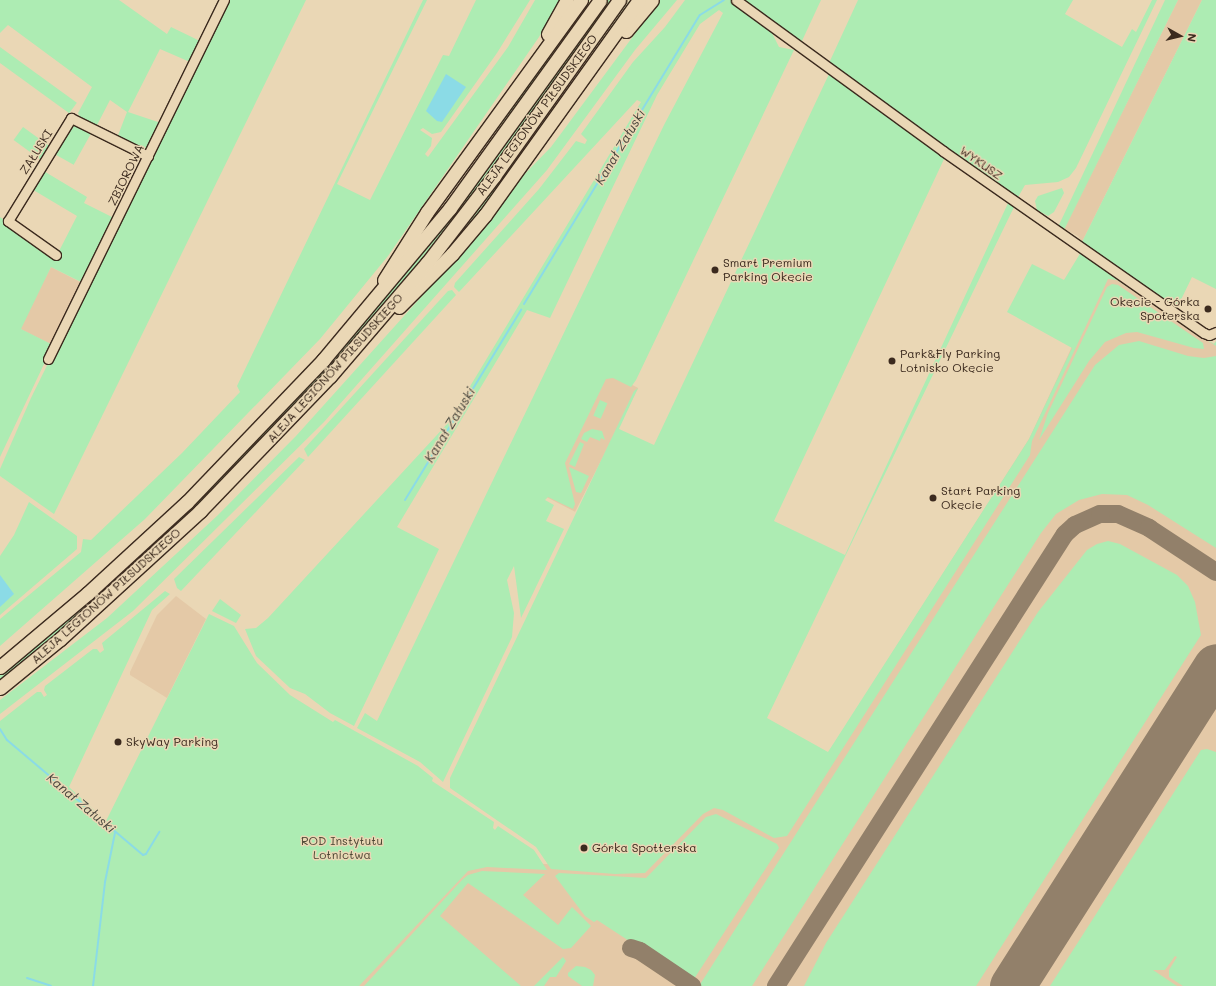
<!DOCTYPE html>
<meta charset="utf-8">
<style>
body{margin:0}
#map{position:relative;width:1216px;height:986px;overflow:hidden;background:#ead7b5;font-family:Mali,sans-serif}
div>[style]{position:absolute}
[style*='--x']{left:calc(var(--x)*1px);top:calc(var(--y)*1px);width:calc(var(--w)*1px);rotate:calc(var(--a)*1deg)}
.built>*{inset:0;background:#e4c9a7;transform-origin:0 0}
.green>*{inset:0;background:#adecb3;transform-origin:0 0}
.water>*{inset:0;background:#8bdbe6}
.stream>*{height:2px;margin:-1px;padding:0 1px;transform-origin:1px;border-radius:1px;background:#8bdbe6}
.taxiway>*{height:18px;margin:-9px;padding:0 9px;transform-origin:9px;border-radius:9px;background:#92806a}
.runway>*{height:45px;margin:-22.5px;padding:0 22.5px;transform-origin:22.5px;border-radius:22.5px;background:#92806a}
.roads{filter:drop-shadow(1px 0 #3b2a1e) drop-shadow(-1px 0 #3b2a1e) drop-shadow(0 1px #3b2a1e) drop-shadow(0 -1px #3b2a1e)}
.minor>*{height:9px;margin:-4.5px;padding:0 4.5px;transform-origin:4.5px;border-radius:4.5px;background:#ead7b5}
.highway>*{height:13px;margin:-6.5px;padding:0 6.5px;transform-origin:6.5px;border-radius:6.5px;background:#ead7b5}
.dots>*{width:11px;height:11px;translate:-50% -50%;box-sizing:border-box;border:2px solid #ead7b5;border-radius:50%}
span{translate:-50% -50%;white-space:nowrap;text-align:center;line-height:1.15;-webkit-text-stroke:3px #ead7b5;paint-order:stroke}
.street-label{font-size:12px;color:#3b2a1e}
.poi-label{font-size:12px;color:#3b2a1e}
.left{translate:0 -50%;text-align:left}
.right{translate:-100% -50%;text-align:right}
.park-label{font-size:12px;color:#4c4734}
.water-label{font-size:13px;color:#47453c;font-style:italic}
.north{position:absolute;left:1160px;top:16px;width:40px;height:40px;-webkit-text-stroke:3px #ead7b5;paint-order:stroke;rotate:98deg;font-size:11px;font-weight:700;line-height:16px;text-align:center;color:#3b2a1e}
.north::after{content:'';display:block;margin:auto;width:14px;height:18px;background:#3b2a1e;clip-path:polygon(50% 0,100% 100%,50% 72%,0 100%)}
</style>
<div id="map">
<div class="built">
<i style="clip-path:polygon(1178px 0,1202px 0,1082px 242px,1078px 236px,1064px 229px)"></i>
<i style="left:51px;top:267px;width:34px;height:69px;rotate:27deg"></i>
<i style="clip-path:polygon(1107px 271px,1208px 340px,1214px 344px,1216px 341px,1216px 986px,352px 986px,467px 861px,645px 868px,712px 799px,777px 833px,1029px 439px)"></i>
<i style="left:607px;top:372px;width:35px;height:139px;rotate:27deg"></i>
<i style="clip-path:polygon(176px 596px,206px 619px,167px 698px,130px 675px,130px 672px,157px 615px)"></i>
</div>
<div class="green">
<i style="clip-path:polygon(0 0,119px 0,167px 34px,171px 27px,200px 41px,190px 62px,160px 49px,128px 112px,161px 123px,147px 152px,117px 138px,127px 112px,110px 100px,95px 129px,81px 119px,78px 113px,92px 87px,8px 25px,0 33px)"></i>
<i style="clip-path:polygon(227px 0,306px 0,54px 514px,0 476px,0 469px,31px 398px)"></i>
<i style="clip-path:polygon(423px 0,427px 0,337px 184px,370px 200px,443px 55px,449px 56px,476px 0,530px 0,497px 53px,441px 132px,432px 134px,423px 128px,420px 130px,432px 138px,431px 146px,425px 154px,428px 157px,508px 47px,535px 0,560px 0,539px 37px,388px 256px,320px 339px,145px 519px,0 646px,0 619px,81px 552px,83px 539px,91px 540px,182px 453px,240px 392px,237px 386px)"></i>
<i style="clip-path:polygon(586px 0,590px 0,530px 86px,423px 228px)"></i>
<i style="clip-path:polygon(607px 0,611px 0,479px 185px,389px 300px,334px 363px,191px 512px,79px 615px,0 680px,0 675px,94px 595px,205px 492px,331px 360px,386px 297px,476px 183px)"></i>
<i style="clip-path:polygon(630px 0,633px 0,479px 214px,449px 249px,534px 136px)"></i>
<i style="clip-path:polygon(660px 0,677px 0,635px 50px,547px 170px,324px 422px,133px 611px,0 714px,0 700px,107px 618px,218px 515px,296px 436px,458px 256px,516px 183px,551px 147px)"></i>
<i style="clip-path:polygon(685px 0,734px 0,745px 12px,771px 31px,779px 47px,794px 50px,636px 380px,631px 387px,613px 378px,606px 379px,565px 463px,575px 504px,573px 509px,548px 497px,545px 500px,554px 505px,546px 521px,564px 529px,521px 618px,514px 566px,507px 580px,514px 613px,512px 637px,443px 782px,420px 762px,357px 728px,365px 713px,377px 721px,664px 125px,723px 13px,719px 10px,700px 24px,657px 95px,550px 318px,527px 310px,397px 527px,439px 549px,354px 726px,330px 713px,305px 694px,290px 688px,256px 656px,245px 629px,256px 628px,268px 618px,448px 423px,641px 102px,637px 100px,459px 292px,454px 287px,455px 283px,539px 189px,576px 141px,585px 144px,587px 140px,581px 134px,633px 62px,665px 27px)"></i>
<i style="clip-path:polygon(740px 0,821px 0,801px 43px)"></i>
<i style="clip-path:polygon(858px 0,1073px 0,1065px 14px,1122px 47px,1132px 29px,1136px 32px,1152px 0,1157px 0,1076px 168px,1069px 177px,1058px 182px,1025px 185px,1017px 199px,878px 100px,863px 85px,861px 88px,829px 63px)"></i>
<i style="clip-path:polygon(1165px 0,1178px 0,1064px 230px,1058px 227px)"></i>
<i style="clip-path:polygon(1202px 0,1216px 0,1216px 289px,1192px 277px,1177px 308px,1082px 242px)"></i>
<i style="left:0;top:47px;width:95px;height:13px;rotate:36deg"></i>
<i style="clip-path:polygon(830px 72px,945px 157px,774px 521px,845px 555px,1009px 201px,1015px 205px,767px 718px,828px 752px,1029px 439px,1072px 348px,1007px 312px,1032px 264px,1064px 280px,1081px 252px,1208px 340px,1214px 344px,1216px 341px,1216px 346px,1117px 280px,1108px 279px,1032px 441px,1030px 455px,787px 836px,774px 838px,723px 810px,714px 808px,703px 814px,645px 873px,615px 874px,551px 869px,536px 847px,450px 788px,450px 778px,634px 391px,638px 388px,619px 429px,654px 445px)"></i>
<i style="left:71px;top:122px;width:23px;height:36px;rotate:29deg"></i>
<i style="left:23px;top:127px;width:34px;height:16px;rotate:36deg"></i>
<i style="clip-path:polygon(42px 170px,87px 197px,84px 203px,114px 218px,83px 283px,51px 267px,21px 329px,53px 345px,0 457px,0 217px,56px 257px,77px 216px,30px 188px)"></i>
<i style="clip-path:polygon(1062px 188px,1064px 193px,1054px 212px,1048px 216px,1037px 210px,1035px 201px,1038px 196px)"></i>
<i style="clip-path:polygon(1112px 284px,1118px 285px,1203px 343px,1204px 349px,1194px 348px,1137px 332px,1126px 333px,1105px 342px,1089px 361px,1039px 440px,1048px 413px,1107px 287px)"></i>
<i style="clip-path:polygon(452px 290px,456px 295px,308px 457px,304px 449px,448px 291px)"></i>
<i style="clip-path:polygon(1139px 341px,1188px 356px,1204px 358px,1216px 356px,1216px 548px,1148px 505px,1127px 495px,1102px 494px,1079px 500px,1056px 514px,1041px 533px,752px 986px,699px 986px,1095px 365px,1119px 345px)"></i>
<i style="left:600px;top:400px;width:8px;height:17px;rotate:23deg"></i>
<i style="clip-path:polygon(592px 429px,602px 431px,605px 440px,601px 438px,600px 441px,590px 437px,587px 442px,581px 439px,584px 433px)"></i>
<i style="clip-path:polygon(580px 442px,584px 444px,575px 467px,569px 464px)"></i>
<i style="clip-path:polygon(299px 457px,305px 460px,181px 591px,177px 588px,174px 579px)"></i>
<i style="clip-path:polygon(569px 467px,589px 476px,581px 493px,576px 492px)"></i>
<i style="clip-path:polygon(29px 502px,77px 536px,77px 549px,0 615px,0 556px,14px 535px)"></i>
<i style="clip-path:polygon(1108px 541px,1120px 544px,1177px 575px,1188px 586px,1195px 602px,1201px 635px,976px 986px,804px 986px,826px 943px,1038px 612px,1087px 550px,1097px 544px)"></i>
<i style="clip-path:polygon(165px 591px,170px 594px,152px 610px,69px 787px,106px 821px,209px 614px,234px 626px,257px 663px,290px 695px,333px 722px,335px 720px,418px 766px,433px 778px,432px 781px,494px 822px,493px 828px,495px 830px,498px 826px,534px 850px,547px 870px,487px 867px,468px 871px,359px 986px,0 986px,0 721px,37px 692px,41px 692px,44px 697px,47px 695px,44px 690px,45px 686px,93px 649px,97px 649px,100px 653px,104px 650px,102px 643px)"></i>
<i style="clip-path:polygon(220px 599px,241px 615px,236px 623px,212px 611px)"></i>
<i style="clip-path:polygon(1207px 749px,1216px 752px,1216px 986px,1183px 986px,1169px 977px,1169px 970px,1177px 957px,1175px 956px,1165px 970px,1153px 970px,1177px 986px,1050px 986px,1201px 750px)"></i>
<i style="clip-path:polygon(716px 814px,777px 844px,779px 848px,692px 982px,597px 920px,594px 922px,585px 916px,555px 876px,559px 873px,646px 878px,706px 817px)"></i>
<i style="clip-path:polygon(482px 871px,545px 874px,523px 895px,558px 925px,572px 907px,591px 926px,571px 948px,563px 949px,468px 883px,440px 916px,521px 986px,364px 986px,462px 880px,468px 875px)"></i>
<i style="clip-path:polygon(563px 957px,566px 961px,556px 977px,550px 977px,544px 986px,534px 986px)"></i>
<i style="clip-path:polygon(576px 966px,585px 967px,591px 970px,595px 975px,593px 986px,582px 986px,568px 976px,568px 973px)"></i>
</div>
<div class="water">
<i style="clip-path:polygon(446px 74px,466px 87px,442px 122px,437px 121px,426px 111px)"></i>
<i style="clip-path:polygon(0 575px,14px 594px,0 607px)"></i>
</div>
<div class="stream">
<i style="--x:524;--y:304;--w:338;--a:-58.7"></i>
<i style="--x:700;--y:15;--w:28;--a:-32"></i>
<i style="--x:405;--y:500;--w:223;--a:-58.6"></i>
<i style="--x:0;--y:729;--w:13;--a:58"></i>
<i style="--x:7;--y:740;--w:178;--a:40.2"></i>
<i style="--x:143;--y:855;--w:3;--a:-18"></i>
<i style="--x:146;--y:854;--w:26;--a:-59"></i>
<i style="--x:27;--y:978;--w:25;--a:18"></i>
<i style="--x:93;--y:986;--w:105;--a:-83.4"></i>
<i style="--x:105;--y:882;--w:50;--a:-78.5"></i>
</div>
<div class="taxiway">
<i style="--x:631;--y:948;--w:9;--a:18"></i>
<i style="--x:640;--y:951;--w:63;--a:33.9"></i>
<i style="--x:776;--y:986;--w:536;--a:-57.41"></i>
<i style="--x:1065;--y:534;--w:13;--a:-42"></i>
<i style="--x:1075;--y:525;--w:27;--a:-24"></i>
<i style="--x:1100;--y:514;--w:18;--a:0"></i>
<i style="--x:1118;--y:514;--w:34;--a:24"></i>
<i style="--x:1149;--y:528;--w:80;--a:33.3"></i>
</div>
<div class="runway">
<i style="--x:1012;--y:986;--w:379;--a:-57.5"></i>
</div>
<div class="roads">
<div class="minor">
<i style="--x:736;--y:0;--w:256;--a:36.1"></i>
<i style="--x:943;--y:151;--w:318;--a:34.9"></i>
<i style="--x:1204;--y:333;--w:5;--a:22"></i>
<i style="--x:1209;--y:335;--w:8;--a:-23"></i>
<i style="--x:56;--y:255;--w:59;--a:-144.7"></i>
<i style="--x:8;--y:221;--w:121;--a:-58.5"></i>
<i style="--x:71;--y:118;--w:86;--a:26.3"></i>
<i style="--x:48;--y:359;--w:400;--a:-63.9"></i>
</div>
<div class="highway">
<i style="--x:626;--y:31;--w:40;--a:-50"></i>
<i style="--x:548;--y:34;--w:39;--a:-61"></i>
<i style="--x:384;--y:280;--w:80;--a:-57.7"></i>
<i style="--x:427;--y:212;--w:262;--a:-54"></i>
<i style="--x:399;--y:307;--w:75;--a:-45"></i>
<i style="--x:452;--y:254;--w:51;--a:-49.8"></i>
<i style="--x:485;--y:215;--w:264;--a:-54.4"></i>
<i style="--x:0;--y:667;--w:115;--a:-40.1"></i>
<i style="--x:88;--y:593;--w:134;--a:-42.6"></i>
<i style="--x:187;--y:502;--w:197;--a:-46.2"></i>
<i style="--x:323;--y:360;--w:198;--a:-50.1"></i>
<i style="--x:450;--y:208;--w:256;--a:-54.2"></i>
<i style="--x:0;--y:688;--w:77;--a:-39.2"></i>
<i style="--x:60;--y:639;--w:190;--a:-42.4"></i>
<i style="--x:200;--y:511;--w:187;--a:-46.1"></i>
<i style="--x:330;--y:376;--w:149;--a:-49.4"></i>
<i style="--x:427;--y:263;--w:110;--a:-52.4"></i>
<i style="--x:494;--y:176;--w:216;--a:-54.6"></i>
</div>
</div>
<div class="dots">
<i style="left:715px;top:270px;background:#3b2a1e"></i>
<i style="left:1208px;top:309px;background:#3b2a1e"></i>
<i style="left:892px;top:361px;background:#3b2a1e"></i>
<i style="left:933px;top:498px;background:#3b2a1e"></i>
<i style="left:118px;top:742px;background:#3b2a1e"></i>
<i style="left:584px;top:848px;background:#3b2a1e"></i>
</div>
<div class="street-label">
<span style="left:537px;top:115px;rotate:-54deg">ALEJA LEGIONÓW PIŁSUDSKIEGO</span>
<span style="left:36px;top:152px;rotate:-58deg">ZAŁUSKI</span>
<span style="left:981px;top:163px;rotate:35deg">WYKUSZ</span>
<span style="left:126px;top:175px;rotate:-64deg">ZBIOROWA</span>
<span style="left:335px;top:368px;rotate:-48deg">ALEJA LEGIONÓW PIŁSUDSKIEGO</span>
<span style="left:106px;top:596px;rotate:-42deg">ALEJA LEGIONÓW PIŁSUDSKIEGO</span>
</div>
<div class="poi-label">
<span class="left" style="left:723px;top:270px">Smart Premium<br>Parking Okęcie</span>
<span class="right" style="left:1200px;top:309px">Okęcie - Górka<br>Spoterska</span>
<span class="left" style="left:900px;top:361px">Park&amp;Fly Parking<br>Lotnisko Okęcie</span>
<span class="left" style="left:941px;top:498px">Start Parking<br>Okęcie</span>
<span class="left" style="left:126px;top:742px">SkyWay Parking</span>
<span class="left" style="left:592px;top:848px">Górka Spotterska</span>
</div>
<div class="park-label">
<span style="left:342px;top:848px">ROD Instytutu<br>Lotnictwa</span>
</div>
<div class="water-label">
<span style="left:620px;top:147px;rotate:-59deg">Kanał Załuski</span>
<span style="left:450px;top:425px;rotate:-59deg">Kanał Załuski</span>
<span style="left:81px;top:803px;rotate:40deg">Kanał Załuski</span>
</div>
<div class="north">N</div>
</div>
